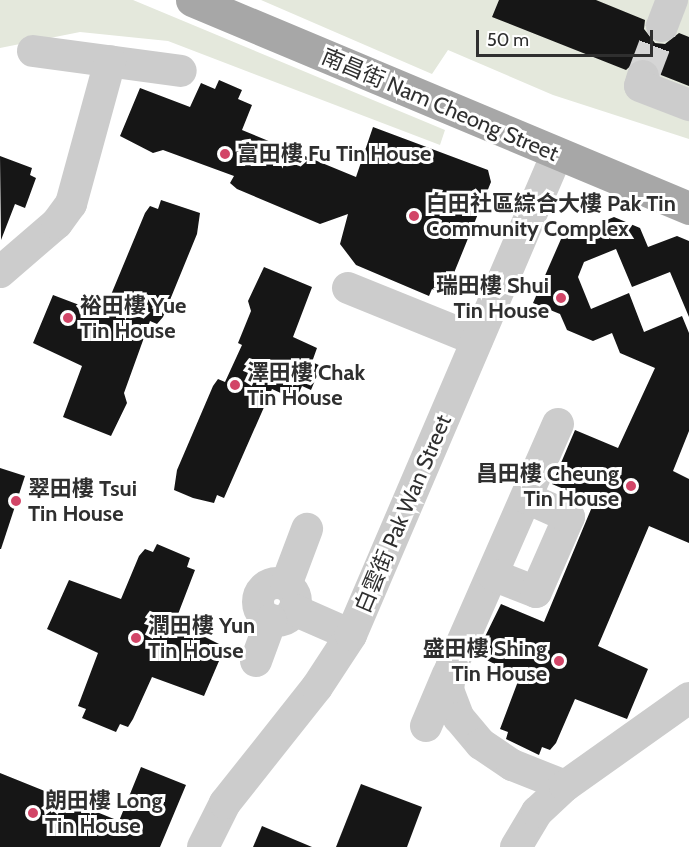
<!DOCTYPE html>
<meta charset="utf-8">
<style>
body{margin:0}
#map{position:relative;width:689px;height:847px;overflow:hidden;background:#fff;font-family:Cabin,"Noto Sans TC",sans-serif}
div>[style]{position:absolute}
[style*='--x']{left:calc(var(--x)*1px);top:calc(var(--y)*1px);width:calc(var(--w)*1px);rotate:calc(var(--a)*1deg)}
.green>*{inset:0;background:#e4e8dc}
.building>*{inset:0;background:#161616}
.minor-tunnel>*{height:32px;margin-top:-16px;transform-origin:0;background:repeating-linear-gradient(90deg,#d5d5d5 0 32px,transparent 0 48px)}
.minor>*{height:32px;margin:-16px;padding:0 16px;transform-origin:16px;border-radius:16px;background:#ccc}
.minor>.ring{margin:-16px;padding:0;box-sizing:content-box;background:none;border:32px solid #ccc;border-radius:50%}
.major>*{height:33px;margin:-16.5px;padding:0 16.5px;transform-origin:16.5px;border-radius:16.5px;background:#a7a7a7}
.dots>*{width:16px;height:16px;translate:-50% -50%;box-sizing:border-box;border:3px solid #fff;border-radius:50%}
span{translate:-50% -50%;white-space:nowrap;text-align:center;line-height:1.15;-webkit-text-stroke:6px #fff;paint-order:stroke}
.street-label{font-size:22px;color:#2f2f2f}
.poi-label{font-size:22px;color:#2f2f2f;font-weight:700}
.left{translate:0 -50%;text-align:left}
.right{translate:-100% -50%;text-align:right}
.scale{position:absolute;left:476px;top:30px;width:177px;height:27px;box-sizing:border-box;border:3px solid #2f2f2f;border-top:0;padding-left:8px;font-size:18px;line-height:21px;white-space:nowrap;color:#2f2f2f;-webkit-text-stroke:4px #fff;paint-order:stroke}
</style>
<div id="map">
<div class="green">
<i style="clip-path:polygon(0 0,133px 0,445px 130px,440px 145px,168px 41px,80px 32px,0 48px)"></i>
<i style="clip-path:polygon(261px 0,689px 0,689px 139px,553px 95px,448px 50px,432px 74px)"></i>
</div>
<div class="building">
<i style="clip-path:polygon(499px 0,596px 0,645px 20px,644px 29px,655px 43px,665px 44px,679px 33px,689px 37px,689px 86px,661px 75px,649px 59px,638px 59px,626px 70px,492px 17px)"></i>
<i style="clip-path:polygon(219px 80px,242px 90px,238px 99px,252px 105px,242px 130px,356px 177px,373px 127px,488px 170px,491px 182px,445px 295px,432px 289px,429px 296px,356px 265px,340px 244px,348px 214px,320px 224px,237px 189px,230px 183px,234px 176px,163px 150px,153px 153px,120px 136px,140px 88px,190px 107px,201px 83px,215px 89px)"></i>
<i style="clip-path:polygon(0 156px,32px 168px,30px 175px,36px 178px,25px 208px,15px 204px,1px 240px)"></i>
<i style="clip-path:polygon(161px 200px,200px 213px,197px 234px,163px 317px,157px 324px,150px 321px,124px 393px,127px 403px,111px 436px,63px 417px,82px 366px,33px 343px,53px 295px,103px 314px,145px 213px,150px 206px,158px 209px)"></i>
<i style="clip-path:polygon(614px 217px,640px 228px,648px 247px,677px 236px,689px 241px,689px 317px,670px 272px,632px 287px,616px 249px,584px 262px,578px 277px,591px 309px,629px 293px,644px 332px,682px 316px,689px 333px,689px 431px,673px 471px,689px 479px,689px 543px,649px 526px,598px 646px,648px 669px,627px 719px,575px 699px,556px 743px,550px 750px,542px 747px,539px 755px,506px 739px,508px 732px,500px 729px,520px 676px,476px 655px,501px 604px,544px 622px,594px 502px,552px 484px,575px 430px,618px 448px,655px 368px,620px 353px,612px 333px,593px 341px,567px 330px,560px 314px,533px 303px,561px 239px)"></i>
<i style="clip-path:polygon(264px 267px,312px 287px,293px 337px,317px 348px,312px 362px,321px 366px,311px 390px,302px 386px,296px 400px,272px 389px,224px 498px,217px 495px,214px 503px,193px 498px,174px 490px,177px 470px,213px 386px,218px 379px,225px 382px,242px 345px,238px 343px,251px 311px,248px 301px)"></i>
<i style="clip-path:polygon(0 468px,25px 476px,1px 549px,0 549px)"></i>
<i style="clip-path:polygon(157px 544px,190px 558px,187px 567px,195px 570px,175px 622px,225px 647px,204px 696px,152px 677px,133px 719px,128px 727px,120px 724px,116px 732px,82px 718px,86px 709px,78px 706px,98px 653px,47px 629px,69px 580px,121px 599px,139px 556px,145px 549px,153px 552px)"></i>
<i style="clip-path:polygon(141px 767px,186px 785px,160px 847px,0 847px,0 773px,119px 821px)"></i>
<i style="clip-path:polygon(361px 784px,422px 807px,407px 847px,336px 847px)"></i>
<i style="clip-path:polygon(262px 826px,312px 847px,253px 847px)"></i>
</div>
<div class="minor-tunnel">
<i style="--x:643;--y:76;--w:53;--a:-69.2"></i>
</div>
<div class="minor">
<i style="--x:662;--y:26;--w:28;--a:-69"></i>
<i style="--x:33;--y:51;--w:149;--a:7.7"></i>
<i style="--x:643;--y:76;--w:10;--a:107"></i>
<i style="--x:640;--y:86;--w:53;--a:21.2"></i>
<i style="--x:0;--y:272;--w:75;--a:-40.7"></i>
<i style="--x:57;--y:223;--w:24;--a:-54"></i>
<i style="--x:71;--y:204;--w:148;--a:-74.7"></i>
<i style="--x:348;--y:288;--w:139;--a:22"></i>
<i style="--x:558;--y:424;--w:266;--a:113.7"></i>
<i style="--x:451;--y:668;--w:22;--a:98"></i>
<i style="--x:448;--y:690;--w:30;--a:69"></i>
<i style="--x:459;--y:718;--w:34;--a:50"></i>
<i style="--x:481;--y:744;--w:37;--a:34"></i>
<i style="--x:512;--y:765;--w:57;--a:21.6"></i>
<i style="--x:493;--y:575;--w:46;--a:21.6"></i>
<i style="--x:536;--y:592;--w:82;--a:-66.3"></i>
<i style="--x:569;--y:517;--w:46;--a:-155.7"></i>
<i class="ring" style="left:258px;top:583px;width:6px;height:6px"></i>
<i style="--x:286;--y:585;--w:60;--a:-69.4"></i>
<i style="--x:294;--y:610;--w:62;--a:23.7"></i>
<i style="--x:256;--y:661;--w:44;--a:-69.9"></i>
<i style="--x:426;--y:726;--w:56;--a:-67.1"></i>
<i style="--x:203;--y:847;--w:49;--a:-63.4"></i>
<i style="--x:225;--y:803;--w:148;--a:-51.6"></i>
<i style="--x:317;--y:687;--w:62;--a:-56.8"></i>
<i style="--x:351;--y:635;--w:523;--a:-66.82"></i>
<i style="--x:516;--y:847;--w:41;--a:-59"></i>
<i style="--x:537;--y:812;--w:38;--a:-43"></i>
<i style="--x:565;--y:786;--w:152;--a:-35.4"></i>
</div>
<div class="major">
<i style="--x:192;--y:0;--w:539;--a:22.71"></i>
</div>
<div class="dots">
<i style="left:225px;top:154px;background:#d24567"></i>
<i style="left:414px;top:216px;background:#d24567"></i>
<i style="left:561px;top:298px;background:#d24567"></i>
<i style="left:68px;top:318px;background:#d24567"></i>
<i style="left:235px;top:385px;background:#d24567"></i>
<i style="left:631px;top:486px;background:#d24567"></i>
<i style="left:16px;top:501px;background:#d24567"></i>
<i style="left:136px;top:638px;background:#d24567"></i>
<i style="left:559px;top:661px;background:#d24567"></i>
<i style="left:33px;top:813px;background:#d24567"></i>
</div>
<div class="street-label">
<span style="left:440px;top:105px;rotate:23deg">南昌街 Nam Cheong Street</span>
<span style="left:403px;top:514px;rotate:-67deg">白雲街 Pak Wan Street</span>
</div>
<div class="poi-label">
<span class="left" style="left:237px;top:154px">富田樓 Fu Tin House</span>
<span class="left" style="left:426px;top:216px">白田社區綜合大樓 Pak Tin<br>Community Complex</span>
<span class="right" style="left:549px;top:298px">瑞田樓 Shui<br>Tin House</span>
<span class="left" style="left:80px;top:318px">裕田樓 Yue<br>Tin House</span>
<span class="left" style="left:247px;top:385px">澤田樓 Chak<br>Tin House</span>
<span class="right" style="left:619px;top:486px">昌田樓 Cheung<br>Tin House</span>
<span class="left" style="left:28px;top:501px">翠田樓 Tsui<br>Tin House</span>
<span class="left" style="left:148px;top:638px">潤田樓 Yun<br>Tin House</span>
<span class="right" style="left:547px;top:661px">盛田樓 Shing<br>Tin House</span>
<span class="left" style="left:45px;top:813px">朗田樓 Long<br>Tin House</span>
</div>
<div class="scale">50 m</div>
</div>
